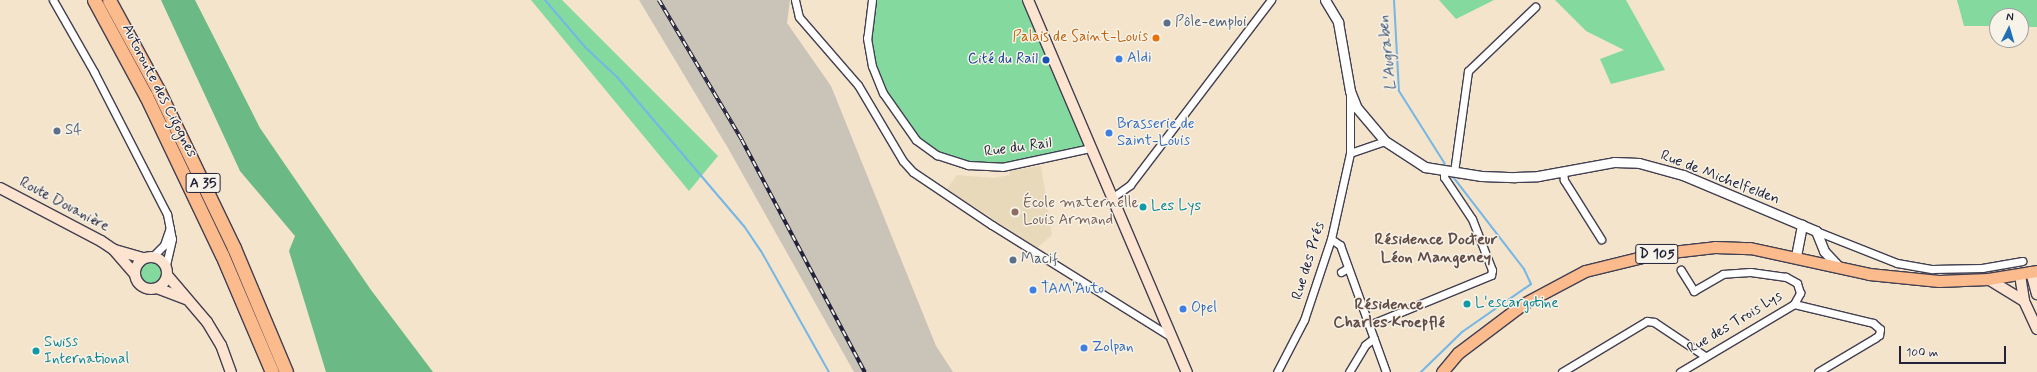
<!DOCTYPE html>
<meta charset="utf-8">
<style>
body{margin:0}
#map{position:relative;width:2037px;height:372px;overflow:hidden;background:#f3e4cb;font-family:Mynerve,sans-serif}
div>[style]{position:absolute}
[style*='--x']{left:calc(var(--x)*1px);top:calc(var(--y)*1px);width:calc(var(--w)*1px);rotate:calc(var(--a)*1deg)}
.built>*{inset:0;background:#e8d9ba}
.industrial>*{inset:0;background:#c9c3b8}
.green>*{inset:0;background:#84da9e}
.round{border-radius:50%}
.forest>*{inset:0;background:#6bba85}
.stream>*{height:2px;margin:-1px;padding:0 1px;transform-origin:1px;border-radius:1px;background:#73b6e8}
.roads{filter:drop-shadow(1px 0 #413f51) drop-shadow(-1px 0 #413f51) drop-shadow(0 1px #413f51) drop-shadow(0 -1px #413f51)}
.minor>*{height:7px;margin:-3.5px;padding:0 3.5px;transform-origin:3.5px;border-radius:3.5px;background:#fff}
.tertiary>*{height:9px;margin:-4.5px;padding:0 4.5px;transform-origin:4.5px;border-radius:4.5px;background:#fff}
.secondary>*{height:10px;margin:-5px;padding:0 5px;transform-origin:5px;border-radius:5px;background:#fde4d1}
.secondary>.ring{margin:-5px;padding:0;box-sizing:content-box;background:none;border:10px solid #fde4d1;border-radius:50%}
.primary>*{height:11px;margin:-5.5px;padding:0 5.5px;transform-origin:5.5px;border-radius:5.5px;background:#fbbb8d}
.motorway>*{height:13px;margin:-6.5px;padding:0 6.5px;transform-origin:6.5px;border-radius:6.5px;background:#fbbb8d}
.rail>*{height:3.5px;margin-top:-1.75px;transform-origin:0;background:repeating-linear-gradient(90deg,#f7f3e8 0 6px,#22223b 0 12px);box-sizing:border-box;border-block:1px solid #22223b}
.dots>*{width:11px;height:11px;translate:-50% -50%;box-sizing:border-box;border:2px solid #f7f3e8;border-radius:50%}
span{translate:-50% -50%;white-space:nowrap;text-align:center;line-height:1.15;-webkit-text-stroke:3px #f7f3e8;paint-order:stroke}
.shield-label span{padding:1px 3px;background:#f7f3e8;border:1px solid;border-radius:3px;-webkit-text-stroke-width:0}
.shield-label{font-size:14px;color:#22223b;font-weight:700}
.service-label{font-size:15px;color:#4e5e75}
.left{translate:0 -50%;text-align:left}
.food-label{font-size:15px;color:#c56008}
.right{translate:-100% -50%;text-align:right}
.shop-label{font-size:15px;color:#366cbe}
.transit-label{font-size:15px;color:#164399}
.street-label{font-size:15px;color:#22223b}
.education-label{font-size:15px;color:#785e54}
.culture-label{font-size:15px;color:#0d838f}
.water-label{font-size:16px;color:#3e5678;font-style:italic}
.neighbourhood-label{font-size:16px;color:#634c48;font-weight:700}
.north{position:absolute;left:1989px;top:8px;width:40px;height:40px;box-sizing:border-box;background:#f7f3e8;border:1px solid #a29fa3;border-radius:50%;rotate:5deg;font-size:11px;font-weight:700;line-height:16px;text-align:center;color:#22223b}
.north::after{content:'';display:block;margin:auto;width:14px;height:18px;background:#1f6fb2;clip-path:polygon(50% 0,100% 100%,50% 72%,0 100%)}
.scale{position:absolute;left:1899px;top:346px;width:107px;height:18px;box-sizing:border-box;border:2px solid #22223b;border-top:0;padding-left:5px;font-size:12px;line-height:14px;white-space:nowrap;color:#22223b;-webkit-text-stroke:3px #f7f3e8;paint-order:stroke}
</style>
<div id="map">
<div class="built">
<i style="clip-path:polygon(1041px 166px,1052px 235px,1037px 248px,947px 189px,957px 175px,993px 178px,1010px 175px,1009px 171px)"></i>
</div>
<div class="industrial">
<i style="clip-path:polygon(639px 0,790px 0,787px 23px,831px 86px,936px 346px,953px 372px,854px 372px,728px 148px)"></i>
</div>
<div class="green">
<i style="clip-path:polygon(531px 0,562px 0,718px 156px,689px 191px)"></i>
<i style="clip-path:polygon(872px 0,1023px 0,1087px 150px,1002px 167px,968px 165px,926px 147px,883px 93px,867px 38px)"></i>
<i style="clip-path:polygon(1439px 0,1494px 0,1456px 19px)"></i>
<i style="clip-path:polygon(1555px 0,1626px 0,1665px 70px,1611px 84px,1600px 59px,1624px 50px,1586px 31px)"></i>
<i style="clip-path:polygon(1957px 0,2037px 0,2037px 27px,2021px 27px,2021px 16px,1997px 16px,1997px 26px,1964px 26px)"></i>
<i class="round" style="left:140px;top:262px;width:22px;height:22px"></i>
</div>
<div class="forest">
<i style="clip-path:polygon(161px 0,195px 0,260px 128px,371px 290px,433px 372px,326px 372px,289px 251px,295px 236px,240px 171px)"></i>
</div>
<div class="stream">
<i style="--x:545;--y:0;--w:62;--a:49.6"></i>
<i style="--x:585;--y:47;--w:44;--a:43.2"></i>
<i style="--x:617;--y:77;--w:196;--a:49.6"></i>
<i style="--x:744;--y:226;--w:30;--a:56"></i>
<i style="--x:761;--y:251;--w:139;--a:60.7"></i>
<i style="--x:1394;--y:0;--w:91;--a:86.9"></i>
<i style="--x:1399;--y:91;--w:86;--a:57.8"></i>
<i style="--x:1421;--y:372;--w:57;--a:-44.3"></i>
<i style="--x:1462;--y:332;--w:84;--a:-34.8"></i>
<i style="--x:1531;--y:284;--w:17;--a:-115"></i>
<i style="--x:1524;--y:269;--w:115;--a:-127.6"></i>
</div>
<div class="roads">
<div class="minor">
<i style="--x:53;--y:0;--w:83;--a:60.3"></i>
<i style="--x:94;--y:72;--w:160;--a:62.8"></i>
<i style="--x:167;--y:214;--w:25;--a:79"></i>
<i style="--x:172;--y:239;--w:28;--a:103"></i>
<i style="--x:795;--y:0;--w:17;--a:77"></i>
<i style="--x:799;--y:17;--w:90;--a:49.1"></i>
<i style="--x:858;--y:85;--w:88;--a:59.4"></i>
<i style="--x:903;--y:161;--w:15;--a:48"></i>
<i style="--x:913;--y:172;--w:95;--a:33.9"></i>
<i style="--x:992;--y:225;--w:213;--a:32"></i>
<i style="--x:872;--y:0;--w:38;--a:97"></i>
<i style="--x:867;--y:38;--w:28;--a:80"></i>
<i style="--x:872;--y:66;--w:29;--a:68"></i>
<i style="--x:883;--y:93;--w:57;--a:54.9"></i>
<i style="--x:916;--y:140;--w:26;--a:36"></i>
<i style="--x:937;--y:155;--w:33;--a:18"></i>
<i style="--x:968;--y:165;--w:34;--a:3"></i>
<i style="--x:1002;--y:167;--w:91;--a:-12.1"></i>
<i style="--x:1350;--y:153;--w:37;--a:-19"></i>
<i style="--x:1454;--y:172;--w:102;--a:-82.1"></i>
<i style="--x:1468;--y:71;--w:93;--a:-43.7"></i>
<i style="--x:1563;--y:172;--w:8;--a:83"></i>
<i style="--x:1564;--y:180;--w:70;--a:57.9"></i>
<i style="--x:1113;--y:197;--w:21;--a:-35"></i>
<i style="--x:1130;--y:185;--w:233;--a:-52.7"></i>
<i style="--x:1816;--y:231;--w:87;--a:21.6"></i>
<i style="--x:1897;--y:263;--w:36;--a:10"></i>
<i style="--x:1932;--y:269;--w:50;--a:-1.1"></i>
<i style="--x:1982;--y:268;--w:41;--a:-9.9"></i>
<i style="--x:1331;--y:239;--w:11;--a:34"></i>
<i style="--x:1340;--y:245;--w:135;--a:70.1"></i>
<i style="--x:152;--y:257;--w:17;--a:-45"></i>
<i style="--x:164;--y:245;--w:18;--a:-71"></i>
<i style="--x:1341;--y:272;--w:8;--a:-30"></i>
<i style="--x:1794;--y:304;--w:81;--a:13.5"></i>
<i style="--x:1873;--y:323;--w:9;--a:41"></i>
<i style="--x:1880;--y:329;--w:6;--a:99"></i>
<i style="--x:1879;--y:335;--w:5;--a:143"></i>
<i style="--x:1875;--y:338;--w:66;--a:149.2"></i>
<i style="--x:1369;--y:325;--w:132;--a:-22.3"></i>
<i style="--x:1491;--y:275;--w:5;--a:-79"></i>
<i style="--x:1492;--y:270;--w:55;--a:-111.4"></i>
<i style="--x:1472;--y:219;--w:50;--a:-123.7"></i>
<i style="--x:1444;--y:177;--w:6;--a:-90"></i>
<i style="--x:1277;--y:372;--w:59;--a:-62.6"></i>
<i style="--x:1304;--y:320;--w:85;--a:-71.6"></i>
<i style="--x:1331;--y:239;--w:88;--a:-77.5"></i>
<i style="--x:1350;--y:153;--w:59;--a:-90"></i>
<i style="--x:1349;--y:372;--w:31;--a:-59"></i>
<i style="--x:1365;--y:345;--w:11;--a:-38"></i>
<i style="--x:1562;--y:372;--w:99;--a:-31"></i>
<i style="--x:1647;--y:321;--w:7;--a:8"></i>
<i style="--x:1654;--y:322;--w:61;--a:33.7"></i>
<i style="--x:1680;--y:372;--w:133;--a:-30.8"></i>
<i style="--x:1794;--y:304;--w:13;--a:-61"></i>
<i style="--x:1800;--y:293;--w:10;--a:-107"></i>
<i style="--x:1797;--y:283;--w:13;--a:-151"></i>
<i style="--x:1786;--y:277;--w:36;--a:-172"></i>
<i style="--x:1750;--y:272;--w:27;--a:176"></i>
<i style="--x:1723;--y:274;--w:34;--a:150"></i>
<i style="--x:1694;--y:291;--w:25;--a:-122"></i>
</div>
<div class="tertiary">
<i style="--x:1325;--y:0;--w:26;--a:59"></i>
<i style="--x:1338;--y:22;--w:70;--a:80.1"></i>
<i style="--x:1350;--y:91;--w:18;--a:68"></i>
<i style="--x:1357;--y:108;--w:43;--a:49.7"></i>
<i style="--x:1385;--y:141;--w:48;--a:33"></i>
<i style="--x:1425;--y:167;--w:57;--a:9.1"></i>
<i style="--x:1481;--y:176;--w:34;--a:2"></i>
<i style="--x:1515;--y:177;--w:23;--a:-2"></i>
<i style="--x:1538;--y:176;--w:77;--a:-10.4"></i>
<i style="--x:1614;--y:162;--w:25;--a:2"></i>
<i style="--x:1639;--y:163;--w:46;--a:15.3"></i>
<i style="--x:1683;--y:175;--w:144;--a:22.8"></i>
<i style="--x:1816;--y:231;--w:22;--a:68"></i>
<i style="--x:1824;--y:251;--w:21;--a:47"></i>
<i style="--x:1796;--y:256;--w:32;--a:-79"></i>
</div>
<div class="secondary">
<i style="--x:1028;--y:0;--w:405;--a:66.9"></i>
<i style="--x:0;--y:188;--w:114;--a:27.7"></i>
<i style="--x:101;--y:241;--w:14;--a:34"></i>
<i style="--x:113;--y:249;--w:32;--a:49"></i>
<i style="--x:115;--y:250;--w:29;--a:16"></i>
<i class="ring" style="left:135px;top:257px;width:22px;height:22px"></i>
<i style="--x:2031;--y:272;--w:23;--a:75"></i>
<i style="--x:167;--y:275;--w:62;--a:49.6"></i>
<i style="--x:207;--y:322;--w:27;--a:59"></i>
<i style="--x:221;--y:345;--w:29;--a:70"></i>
<i style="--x:2020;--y:275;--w:26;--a:81"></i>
<i style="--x:2024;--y:301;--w:31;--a:65"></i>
<i style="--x:1988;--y:279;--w:42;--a:31.4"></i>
<i style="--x:157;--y:288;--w:31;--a:21"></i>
</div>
<div class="primary">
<i style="--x:1442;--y:372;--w:25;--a:-50"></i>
<i style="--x:1458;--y:353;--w:81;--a:-37"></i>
<i style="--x:1523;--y:304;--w:70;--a:-28"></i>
<i style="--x:1585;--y:271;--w:71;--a:-13.8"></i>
<i style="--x:1654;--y:254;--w:61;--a:-6.5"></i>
<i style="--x:1715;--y:247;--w:35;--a:2"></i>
<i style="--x:1750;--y:248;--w:122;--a:12.3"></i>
<i style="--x:1869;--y:274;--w:70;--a:5.7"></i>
<i style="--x:1939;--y:281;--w:49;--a:-2.3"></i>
<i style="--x:1988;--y:279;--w:50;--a:-9.3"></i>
</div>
<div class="motorway">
<i style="--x:94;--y:0;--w:109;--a:61.6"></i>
<i style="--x:146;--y:96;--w:176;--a:64.5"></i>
<i style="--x:222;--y:255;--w:127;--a:66.9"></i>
<i style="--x:109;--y:0;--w:102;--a:61.4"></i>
<i style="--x:158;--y:90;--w:175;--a:64.3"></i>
<i style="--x:234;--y:248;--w:134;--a:67.2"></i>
</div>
</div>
<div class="rail">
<i style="--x:659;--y:0;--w:163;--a:59.3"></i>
<i style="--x:742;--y:140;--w:263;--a:62.1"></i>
</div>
<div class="dots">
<i style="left:1167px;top:23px;background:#5c6f8a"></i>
<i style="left:1156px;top:38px;background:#e8710a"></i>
<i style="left:1119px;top:59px;background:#3f7fe0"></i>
<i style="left:1046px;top:60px;background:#1a4fb4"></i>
<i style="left:57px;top:131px;background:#5c6f8a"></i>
<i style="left:1109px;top:133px;background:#3f7fe0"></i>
<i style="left:1143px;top:207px;background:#0f9aa8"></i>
<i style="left:1015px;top:212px;background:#8d6e63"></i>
<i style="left:1013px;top:260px;background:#5c6f8a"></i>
<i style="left:1033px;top:290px;background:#3f7fe0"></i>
<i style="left:1467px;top:304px;background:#0f9aa8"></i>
<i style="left:1183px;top:309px;background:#3f7fe0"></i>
<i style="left:1084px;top:348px;background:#3f7fe0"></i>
<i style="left:36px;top:351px;background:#0f9aa8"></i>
</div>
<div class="shield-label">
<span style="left:203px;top:183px">A 35</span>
<span style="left:1657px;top:254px">D 105</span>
</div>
<div class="service-label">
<span class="left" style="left:1175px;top:23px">Pôle-emploi</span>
<span class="left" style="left:65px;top:131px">S4</span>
<span class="left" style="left:1021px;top:260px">Macif</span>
</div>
<div class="food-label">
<span class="right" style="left:1148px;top:38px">Palais de Saint-Louis</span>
</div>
<div class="shop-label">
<span class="left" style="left:1127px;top:59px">Aldi</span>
<span class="left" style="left:1117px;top:133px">Brasserie de<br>Saint-Louis</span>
<span class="left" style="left:1041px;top:290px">TAM'Auto</span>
<span class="left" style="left:1191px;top:309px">Opel</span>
<span class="left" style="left:1092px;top:348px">Zolpan</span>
</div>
<div class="transit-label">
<span class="right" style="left:1038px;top:60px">Cité du Rail</span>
</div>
<div class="street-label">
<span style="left:159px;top:91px;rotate:63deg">Autoroute des Cigognes</span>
<span style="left:1018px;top:148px;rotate:-8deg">Rue du Rail</span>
<span style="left:1720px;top:178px;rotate:21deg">Rue de Michelfelden</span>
<span style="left:64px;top:205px;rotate:28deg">Route Douanière</span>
<span style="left:1309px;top:261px;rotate:-73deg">Rue des Prés</span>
<span style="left:1735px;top:323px;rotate:-31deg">Rue des Trois Lys</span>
</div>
<div class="education-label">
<span class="left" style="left:1023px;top:212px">École maternelle<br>Louis Armand</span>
</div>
<div class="culture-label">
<span class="left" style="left:1151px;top:207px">Les Lys</span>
<span class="left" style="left:1475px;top:304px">L'escargotine</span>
<span class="left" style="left:44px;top:351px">Swiss<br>International</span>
</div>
<div class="water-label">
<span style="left:1388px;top:53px;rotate:-96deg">L'Augraben</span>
</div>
<div class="neighbourhood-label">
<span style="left:1436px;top:249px">Résidence Docteur<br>Léon Mangeney</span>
<span style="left:1389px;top:314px">Résidence<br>Charles Kroepflé</span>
</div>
<div class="north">N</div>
<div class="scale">100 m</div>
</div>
